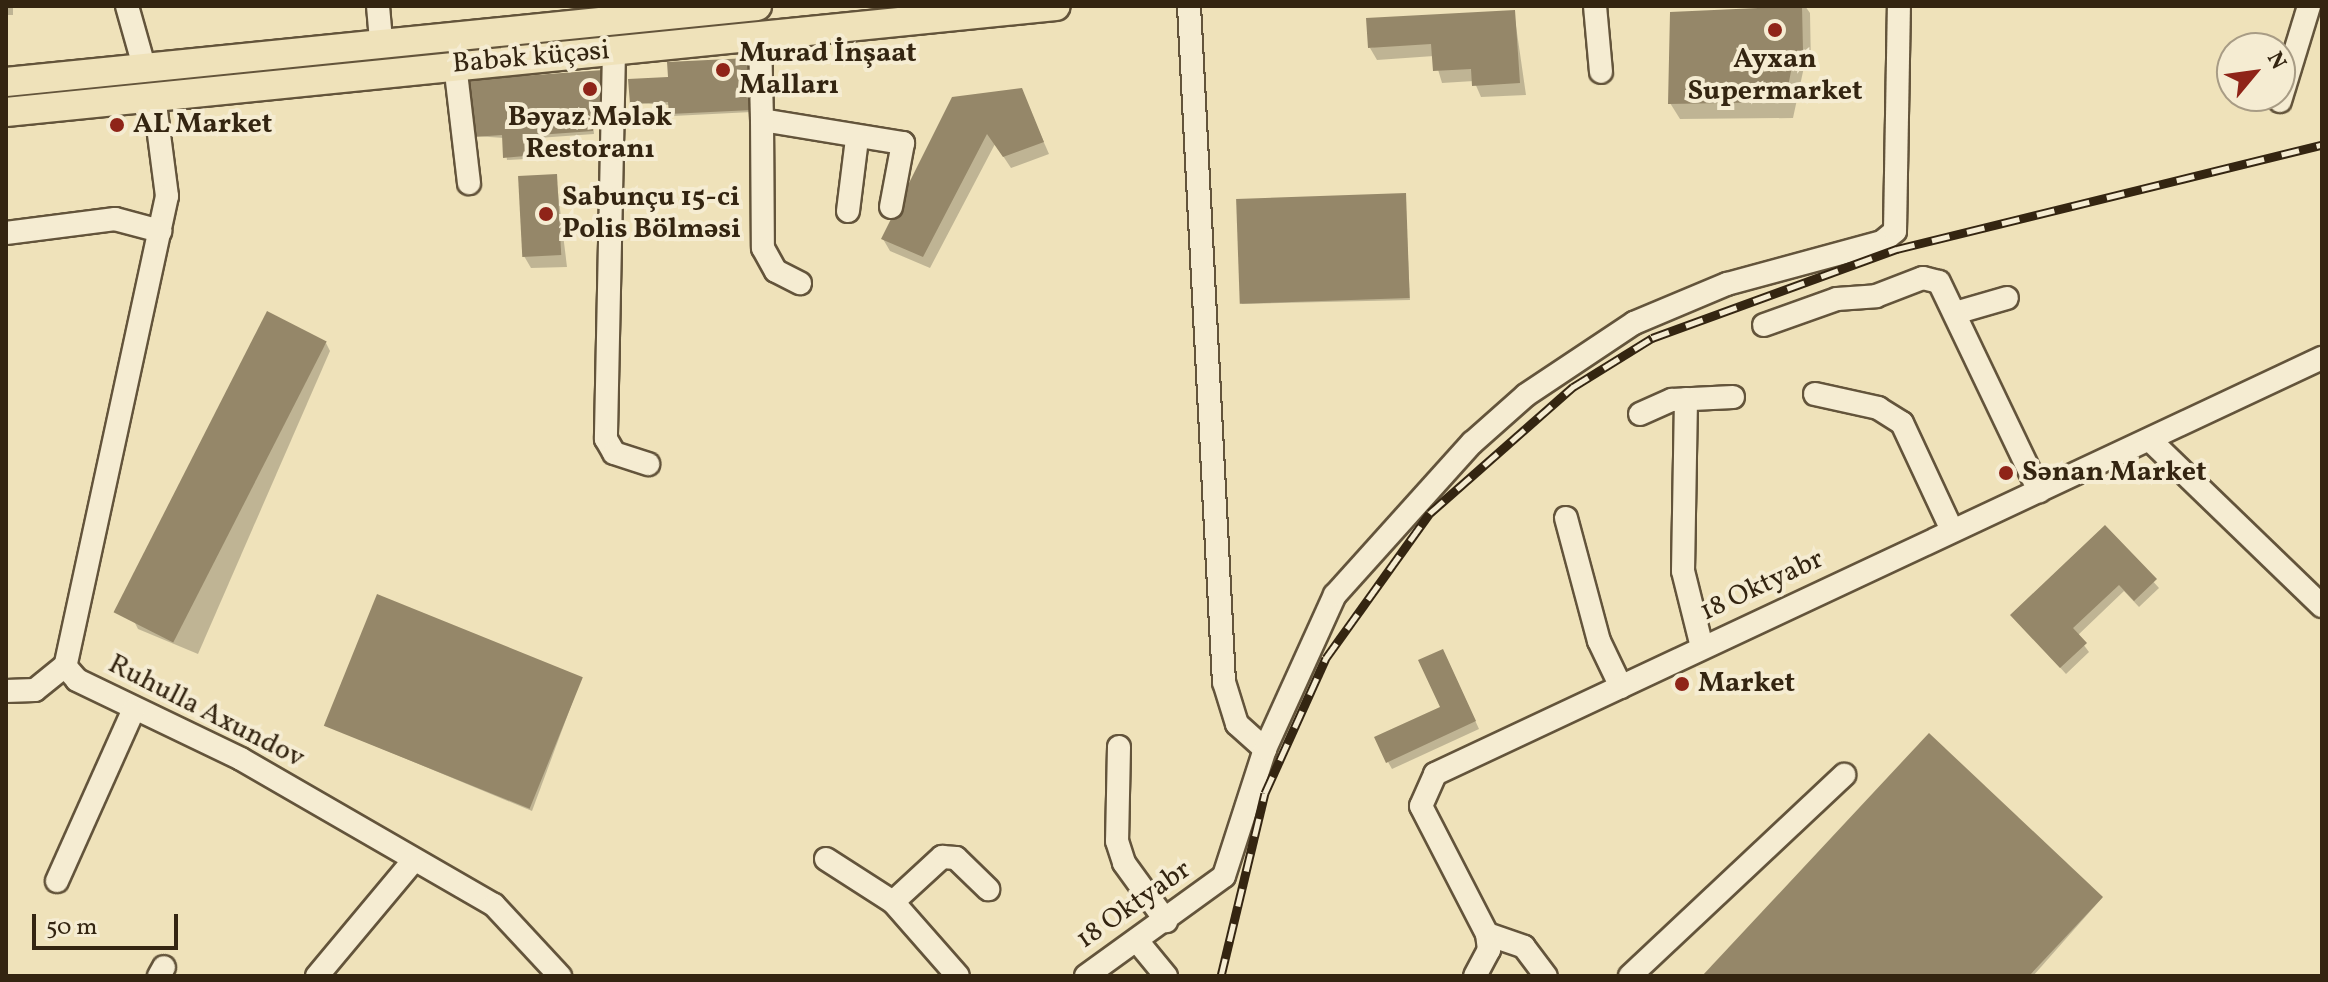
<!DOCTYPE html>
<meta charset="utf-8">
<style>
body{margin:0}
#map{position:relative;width:2328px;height:982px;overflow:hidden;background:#efe2ba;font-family:Vollkorn,serif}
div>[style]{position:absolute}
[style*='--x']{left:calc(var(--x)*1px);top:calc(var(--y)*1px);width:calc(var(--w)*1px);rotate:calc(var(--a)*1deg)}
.shadow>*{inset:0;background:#0003;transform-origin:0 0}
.building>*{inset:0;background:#958769;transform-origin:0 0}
.roads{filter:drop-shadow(2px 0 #63543b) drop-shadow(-2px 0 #63543b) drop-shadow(0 2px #63543b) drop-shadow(0 -2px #63543b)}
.minor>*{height:22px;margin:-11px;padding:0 11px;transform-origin:11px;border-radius:11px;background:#f5ecd2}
.major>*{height:28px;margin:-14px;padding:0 14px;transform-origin:14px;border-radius:14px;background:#efe2ba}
.rail>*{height:9px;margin-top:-4.5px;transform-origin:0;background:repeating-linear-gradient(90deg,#f5ecd2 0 18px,#342511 0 36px);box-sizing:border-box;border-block:2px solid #342511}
.dots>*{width:22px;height:22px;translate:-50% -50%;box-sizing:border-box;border:4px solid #f5ecd2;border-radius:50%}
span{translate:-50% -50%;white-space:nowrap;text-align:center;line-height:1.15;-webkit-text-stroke:8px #f5ecd2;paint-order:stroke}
.poi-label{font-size:28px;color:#342511;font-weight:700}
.left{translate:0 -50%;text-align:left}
.street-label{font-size:28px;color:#342511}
.frame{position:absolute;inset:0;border:8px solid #342511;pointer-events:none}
.north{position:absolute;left:2216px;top:32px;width:80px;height:80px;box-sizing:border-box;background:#f5ecd2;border:2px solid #a89c85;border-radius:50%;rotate:61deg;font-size:22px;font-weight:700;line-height:32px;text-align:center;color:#342511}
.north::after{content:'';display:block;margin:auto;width:28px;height:36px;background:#8f2418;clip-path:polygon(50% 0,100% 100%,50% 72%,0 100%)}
.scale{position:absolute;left:32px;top:914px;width:146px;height:36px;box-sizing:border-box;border:4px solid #342511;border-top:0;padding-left:10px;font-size:24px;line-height:28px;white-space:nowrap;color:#342511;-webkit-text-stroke:6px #f5ecd2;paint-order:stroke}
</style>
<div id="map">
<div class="shadow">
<i style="left:6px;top:6px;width:7px;height:9px"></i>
<i style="clip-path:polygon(1773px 6px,1805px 6px,1810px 13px,1811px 67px,1804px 67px,1793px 118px,1680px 119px,1670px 103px,1749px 13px)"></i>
<i style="clip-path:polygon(1514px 12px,1526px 95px,1481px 97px,1474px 81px,1442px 83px,1434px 56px,1377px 60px,1370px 48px)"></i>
<i style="clip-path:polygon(748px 60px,752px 112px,673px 116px,671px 105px,632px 103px,670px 79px)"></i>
<i style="clip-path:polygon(604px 76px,606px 111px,592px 112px,594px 134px,524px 139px,526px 159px,507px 160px,504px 138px,475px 136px)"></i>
<i style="clip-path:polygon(1021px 90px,1049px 154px,1011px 168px,995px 144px,930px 268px,890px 251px,883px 239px)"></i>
<i style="clip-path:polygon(556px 176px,567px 267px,531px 268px,524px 256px)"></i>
<i style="clip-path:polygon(1405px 195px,1410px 300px,1242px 304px,1240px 301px)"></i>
<i style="clip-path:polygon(326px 343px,330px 351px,198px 654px,138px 629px,134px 621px)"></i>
<i style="clip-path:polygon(2104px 527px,2159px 588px,2139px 607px,2124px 591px,2077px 636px,2089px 652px,2066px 674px,2012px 615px)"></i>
<i style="clip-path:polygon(1447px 659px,1479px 729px,1392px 769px,1388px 762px,1443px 708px)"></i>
<i style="clip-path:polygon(581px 679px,532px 811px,327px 726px)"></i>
<i style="clip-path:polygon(2102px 898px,2033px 976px,1704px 976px)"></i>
</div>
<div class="building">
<i style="clip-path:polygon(1802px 6px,1803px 51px,1795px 51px,1785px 102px,1668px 104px,1670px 12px)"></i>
<i style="clip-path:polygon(1515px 10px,1520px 83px,1472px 86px,1471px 69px,1433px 71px,1431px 44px,1368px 48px,1366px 18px)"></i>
<i style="clip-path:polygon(749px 58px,752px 110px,669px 114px,668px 102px,630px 104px,628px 79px,668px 77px,667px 62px)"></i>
<i style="clip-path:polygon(603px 70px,606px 109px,592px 110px,593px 131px,524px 136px,525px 156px,503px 158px,502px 135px,473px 137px,468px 80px)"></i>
<i style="clip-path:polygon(1022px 88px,1044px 142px,1003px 157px,987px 134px,923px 257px,881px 239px,952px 97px)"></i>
<i style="left:557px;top:174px;width:81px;height:39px;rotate:87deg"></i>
<i style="left:1406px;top:193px;width:105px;height:170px;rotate:88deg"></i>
<i style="left:267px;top:311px;width:67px;height:338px;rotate:27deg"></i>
<i style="clip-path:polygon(2105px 525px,2157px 579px,2134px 601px,2119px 585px,2073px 628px,2087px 643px,2060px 668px,2010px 615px)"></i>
<i style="left:377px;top:594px;width:222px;height:142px;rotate:22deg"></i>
<i style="clip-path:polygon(1443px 649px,1476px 721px,1386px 763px,1374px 737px,1440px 707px,1418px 660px)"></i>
<i style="clip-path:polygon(1929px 733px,2103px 897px,2029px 976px,1702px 976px)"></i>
</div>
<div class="roads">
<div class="minor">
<i style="--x:127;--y:6;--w:62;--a:74.2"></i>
<i style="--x:378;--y:6;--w:36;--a:85"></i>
<i style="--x:1189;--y:6;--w:677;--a:87.04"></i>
<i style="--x:1224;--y:682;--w:44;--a:72.8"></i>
<i style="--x:1237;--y:724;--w:38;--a:42"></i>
<i style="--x:1595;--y:6;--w:66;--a:84.8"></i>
<i style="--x:760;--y:38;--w:82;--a:88.6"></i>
<i style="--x:762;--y:120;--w:143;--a:9.3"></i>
<i style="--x:903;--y:143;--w:65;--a:100.6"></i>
<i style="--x:614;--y:51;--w:388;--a:91.2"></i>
<i style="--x:606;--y:439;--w:16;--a:60"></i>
<i style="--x:614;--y:453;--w:36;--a:18"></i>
<i style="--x:455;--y:64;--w:120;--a:83.3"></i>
<i style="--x:154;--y:96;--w:101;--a:82.6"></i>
<i style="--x:167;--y:196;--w:481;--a:102.2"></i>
<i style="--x:65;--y:666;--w:18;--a:49"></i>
<i style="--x:77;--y:680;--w:182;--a:25.7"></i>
<i style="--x:241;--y:759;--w:292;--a:30"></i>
<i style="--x:494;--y:905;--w:97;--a:47.1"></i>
<i style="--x:2280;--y:101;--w:99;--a:-73"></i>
<i style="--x:762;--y:120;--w:128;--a:89.6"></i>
<i style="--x:763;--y:248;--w:26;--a:61"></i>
<i style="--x:776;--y:271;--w:27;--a:27"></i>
<i style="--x:848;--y:211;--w:73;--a:-82.9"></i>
<i style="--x:6;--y:233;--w:110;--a:-7.3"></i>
<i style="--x:115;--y:219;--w:47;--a:14.9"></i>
<i style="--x:1955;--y:313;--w:54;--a:-16.1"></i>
<i style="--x:1764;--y:325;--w:77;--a:-19.6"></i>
<i style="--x:1837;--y:299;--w:39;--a:-4"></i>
<i style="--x:1876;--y:296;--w:50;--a:-21"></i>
<i style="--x:1923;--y:278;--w:16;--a:14"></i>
<i style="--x:1939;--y:282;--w:232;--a:64.4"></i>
<i style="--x:1815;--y:394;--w:65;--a:12.5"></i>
<i style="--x:1878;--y:408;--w:28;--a:32"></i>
<i style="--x:1902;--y:423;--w:118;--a:65"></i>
<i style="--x:1686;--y:399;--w:172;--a:91"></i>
<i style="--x:1683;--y:571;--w:78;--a:76"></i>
<i style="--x:1640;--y:414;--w:35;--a:-24"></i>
<i style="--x:1672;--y:400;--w:61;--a:-2.8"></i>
<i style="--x:2152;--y:442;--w:236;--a:44"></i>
<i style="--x:1566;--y:518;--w:127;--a:75"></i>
<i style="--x:1599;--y:641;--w:51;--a:64.4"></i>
<i style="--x:6;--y:691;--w:29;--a:-2"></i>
<i style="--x:35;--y:690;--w:38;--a:-39"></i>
<i style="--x:1119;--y:747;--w:94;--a:91.2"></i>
<i style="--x:1117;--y:841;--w:23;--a:72"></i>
<i style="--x:1124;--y:863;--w:72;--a:54.1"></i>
<i style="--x:826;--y:859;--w:80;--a:32.7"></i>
<i style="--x:893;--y:902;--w:98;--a:48.7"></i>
<i style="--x:57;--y:881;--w:186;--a:-65.9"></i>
<i style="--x:893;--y:902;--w:67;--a:-42.6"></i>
<i style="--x:942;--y:857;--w:14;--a:4"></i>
<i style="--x:956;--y:858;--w:45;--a:44.1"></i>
<i style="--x:1487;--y:934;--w:39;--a:19"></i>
<i style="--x:1524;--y:947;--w:36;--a:53"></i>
<i style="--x:1138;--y:942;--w:44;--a:50.5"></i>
<i style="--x:159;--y:976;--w:10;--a:-61"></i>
<i style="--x:317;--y:976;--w:151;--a:-50.1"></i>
<i style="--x:1086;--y:976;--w:170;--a:-35.9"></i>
<i style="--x:1224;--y:876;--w:133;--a:-72.1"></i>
<i style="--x:1265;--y:749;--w:169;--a:-65.6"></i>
<i style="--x:1335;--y:595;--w:205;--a:-48"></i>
<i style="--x:1472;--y:443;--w:72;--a:-41.6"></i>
<i style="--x:1526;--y:395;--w:130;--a:-33.7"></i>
<i style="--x:1634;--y:323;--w:101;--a:-22.8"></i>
<i style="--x:1727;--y:284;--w:161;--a:-15.2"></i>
<i style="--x:1882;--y:242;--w:17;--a:-40"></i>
<i style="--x:1895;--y:231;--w:225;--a:-89"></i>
<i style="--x:1475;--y:976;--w:30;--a:-62"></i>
<i style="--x:1489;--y:950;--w:16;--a:-97"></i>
<i style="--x:1487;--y:934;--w:144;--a:-117.3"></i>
<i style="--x:1421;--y:806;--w:35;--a:-66"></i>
<i style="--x:1435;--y:774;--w:980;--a:-25.13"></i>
<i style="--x:1630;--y:976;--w:294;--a:-43.2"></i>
</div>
<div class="major">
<i style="--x:6;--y:82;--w:755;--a:-5.78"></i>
<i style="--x:6;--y:112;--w:1055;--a:-5.76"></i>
</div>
</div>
<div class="rail">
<i style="--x:1221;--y:976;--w:188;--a:-76.5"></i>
<i style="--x:1265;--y:793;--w:148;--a:-65.7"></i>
<i style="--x:1326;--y:658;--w:178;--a:-54.4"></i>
<i style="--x:1430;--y:513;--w:191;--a:-41.4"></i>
<i style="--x:1573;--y:387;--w:93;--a:-31.8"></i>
<i style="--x:1652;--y:338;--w:261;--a:-20"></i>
<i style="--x:1897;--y:249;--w:438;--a:-13.8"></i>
</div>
<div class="dots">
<i style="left:1775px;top:30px;background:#8f2418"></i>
<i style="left:723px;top:70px;background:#8f2418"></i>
<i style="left:590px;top:89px;background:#8f2418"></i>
<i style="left:117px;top:125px;background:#8f2418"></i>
<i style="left:546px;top:214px;background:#8f2418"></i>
<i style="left:2006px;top:473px;background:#8f2418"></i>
<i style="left:1682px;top:684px;background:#8f2418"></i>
</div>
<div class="poi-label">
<span class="left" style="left:739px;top:70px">Murad İnşaat<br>Malları</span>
<span style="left:1775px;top:76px">Ayxan<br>Supermarket</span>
<span style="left:590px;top:134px">Bəyaz Mələk<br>Restoranı</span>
<span class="left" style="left:133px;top:125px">AL Market</span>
<span class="left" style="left:562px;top:214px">Sabunçu 15-ci<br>Polis Bölməsi</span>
<span class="left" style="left:2022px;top:473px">Sənan Market</span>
<span class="left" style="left:1698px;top:684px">Market</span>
</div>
<div class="street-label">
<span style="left:531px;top:58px;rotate:-5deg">Babək küçəsi</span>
<span style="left:1762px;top:586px;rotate:-25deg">18 Oktyabr</span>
<span style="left:206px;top:712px;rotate:27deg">Ruhulla Axundov</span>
<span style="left:1134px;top:905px;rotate:-35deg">18 Oktyabr</span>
</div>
<div class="frame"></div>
<div class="north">N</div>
<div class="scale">50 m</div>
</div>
